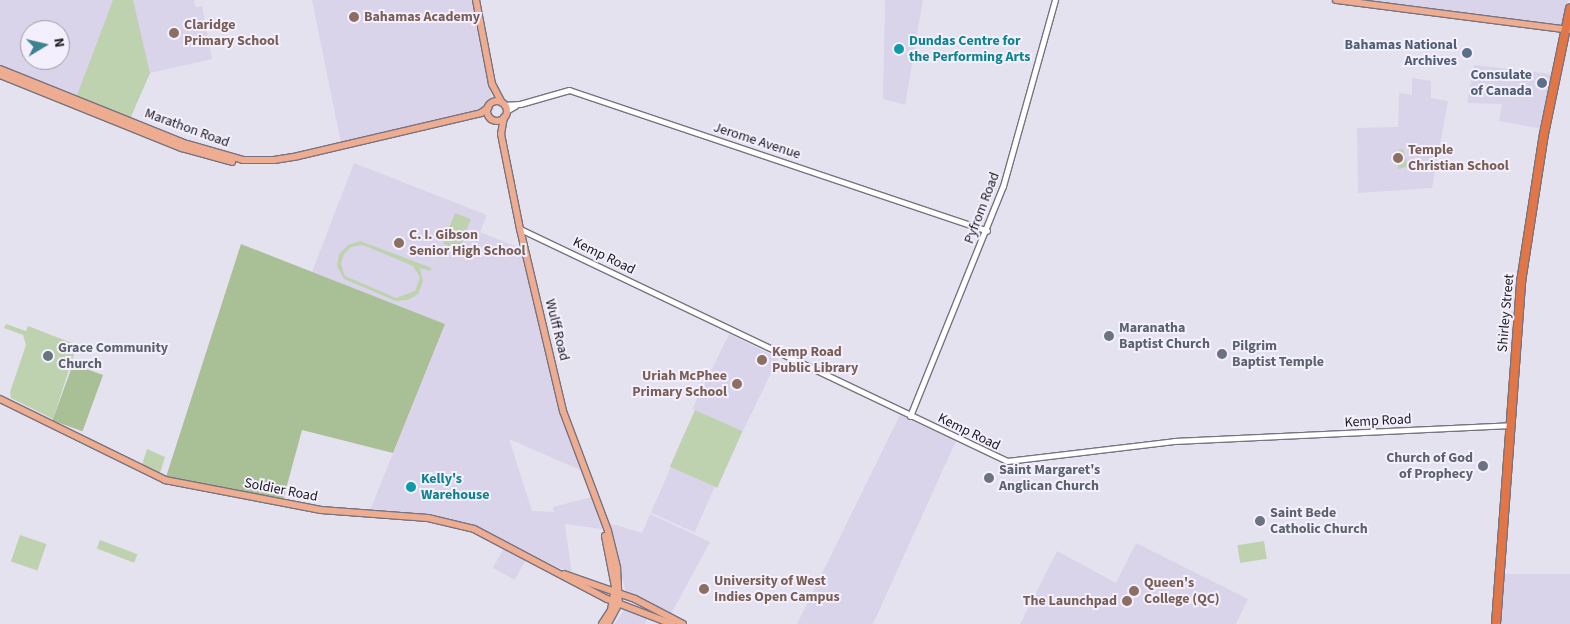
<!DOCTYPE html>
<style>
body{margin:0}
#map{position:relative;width:1570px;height:624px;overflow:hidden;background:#e5e2f0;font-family:"Source Sans 3",sans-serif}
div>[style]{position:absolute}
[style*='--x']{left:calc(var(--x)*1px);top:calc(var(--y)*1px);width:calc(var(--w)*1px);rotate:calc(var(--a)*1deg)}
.built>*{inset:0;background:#d9d4e9;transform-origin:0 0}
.green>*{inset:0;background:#bfd2af;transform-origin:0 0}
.forest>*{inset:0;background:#a9bf95;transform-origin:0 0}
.roads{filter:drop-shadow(1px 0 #777380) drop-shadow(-1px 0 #777380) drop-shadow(0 1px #777380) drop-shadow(0 -1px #777380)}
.minor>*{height:5px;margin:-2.5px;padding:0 2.5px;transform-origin:2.5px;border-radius:2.5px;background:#fff}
.major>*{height:6px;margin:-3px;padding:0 3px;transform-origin:3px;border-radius:3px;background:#eead91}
.major>.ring{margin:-3px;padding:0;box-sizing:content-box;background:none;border:6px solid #eead91;border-radius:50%}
.highway>*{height:8px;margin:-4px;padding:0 4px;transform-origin:4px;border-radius:4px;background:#e27647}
.dots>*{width:14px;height:14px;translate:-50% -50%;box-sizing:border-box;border:2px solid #f3effd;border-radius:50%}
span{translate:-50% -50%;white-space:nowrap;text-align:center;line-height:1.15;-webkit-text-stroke:4px #f3effd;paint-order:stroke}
.education-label{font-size:14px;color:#785e54;font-weight:700}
.left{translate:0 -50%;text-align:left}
.right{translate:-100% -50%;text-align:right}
.culture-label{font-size:14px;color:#0d838f;font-weight:700}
.service-label{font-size:14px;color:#4e5e75;font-weight:700}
.street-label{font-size:14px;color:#1b1a1f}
.worship-label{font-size:14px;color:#5b616d;font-weight:700}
.north{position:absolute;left:20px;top:20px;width:50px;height:50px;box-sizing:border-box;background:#f3effd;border:1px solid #9d9aa4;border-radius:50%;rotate:81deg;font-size:14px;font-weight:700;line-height:20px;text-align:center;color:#1b1a1f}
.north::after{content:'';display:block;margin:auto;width:18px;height:22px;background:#3d8290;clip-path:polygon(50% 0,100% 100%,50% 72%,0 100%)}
</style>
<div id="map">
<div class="built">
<i style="clip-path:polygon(evenodd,0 0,194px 0,195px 7px,202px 6px,212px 59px,150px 73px,129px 121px,0 68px,0 0,30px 30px,60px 30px,60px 60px,30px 60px,30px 30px)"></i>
<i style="clip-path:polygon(312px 0,473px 0,494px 110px,341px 143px)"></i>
<i style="clip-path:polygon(885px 0,923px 0,905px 105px,883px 99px)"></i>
<i style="clip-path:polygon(1365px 0,1569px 0,1562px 25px)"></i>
<i style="clip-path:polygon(1474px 65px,1551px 74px,1542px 129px,1499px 121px,1502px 104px,1467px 103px)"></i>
<i style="clip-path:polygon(1412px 78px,1431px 81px,1431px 98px,1448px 101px,1432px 188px,1358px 193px,1357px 128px,1398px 127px,1399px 93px,1412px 95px)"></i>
<i style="clip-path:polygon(354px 163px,487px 215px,480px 232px,520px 248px,580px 470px,509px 439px,532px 511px,554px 512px,553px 507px,592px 497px,602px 529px,565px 524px,572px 574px,472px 525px,425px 516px,369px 513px,445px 324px,312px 272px)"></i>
<i style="left:729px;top:334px;width:55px;height:83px;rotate:26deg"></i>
<i style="clip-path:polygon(900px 415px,956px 441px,873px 624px,797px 624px)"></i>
<i style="left:671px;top:467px;width:48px;height:50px;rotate:24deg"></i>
<i style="clip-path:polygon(650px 514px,710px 542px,671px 614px,626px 592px,606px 522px,642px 533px)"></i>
<i style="clip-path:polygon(1136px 543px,1248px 599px,1236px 624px,1020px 624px,1057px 551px,1116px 583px)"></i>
<i style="left:505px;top:546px;width:25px;height:25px;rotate:29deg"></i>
<i style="left:1570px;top:574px;width:50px;height:68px;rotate:90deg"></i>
<i style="clip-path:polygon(627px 606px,649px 617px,645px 624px,614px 624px)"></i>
</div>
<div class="green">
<i style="clip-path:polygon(113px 0,133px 0,150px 73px,130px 119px,76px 98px)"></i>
<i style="left:1403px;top:149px;width:18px;height:10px;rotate:74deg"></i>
<i style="left:455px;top:213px;width:17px;height:33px;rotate:21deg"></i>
<i style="clip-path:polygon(evenodd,360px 241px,432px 268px,430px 271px,420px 268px,423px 282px,418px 294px,408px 300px,396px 301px,344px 279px,337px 266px,339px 254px,348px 245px,360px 241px,363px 245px,413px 266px,420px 277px,415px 291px,396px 298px,345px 276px,341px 264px,344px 254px,351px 247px,363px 245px)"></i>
<i style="clip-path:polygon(6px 324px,26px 331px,28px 326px,77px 345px,53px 419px,11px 398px,10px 392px,26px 345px,23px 335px,4px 328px)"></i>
<i style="left:695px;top:410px;width:52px;height:62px;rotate:24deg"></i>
<i style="clip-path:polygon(147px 449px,165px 457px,160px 473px,142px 465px)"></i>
<i style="left:20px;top:535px;width:28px;height:28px;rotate:19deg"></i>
<i style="left:100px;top:540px;width:40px;height:9px;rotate:21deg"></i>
<i style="left:1264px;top:541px;width:18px;height:27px;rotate:81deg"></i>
</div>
<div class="forest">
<i style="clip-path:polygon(241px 244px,445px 324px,393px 453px,302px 430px,283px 500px,166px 477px)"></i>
<i style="left:73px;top:364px;width:32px;height:60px;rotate:20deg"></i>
</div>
<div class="roads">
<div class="minor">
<i style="--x:504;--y:105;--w:16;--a:-4"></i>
<i style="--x:520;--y:104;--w:51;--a:-15.9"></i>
<i style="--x:569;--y:90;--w:441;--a:18.6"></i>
<i style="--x:506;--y:111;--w:10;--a:-29"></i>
<i style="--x:520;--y:229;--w:539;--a:25.47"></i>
<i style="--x:1007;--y:461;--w:168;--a:-6.8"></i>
<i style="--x:1174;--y:441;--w:337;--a:-2.7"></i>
<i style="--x:910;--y:416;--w:248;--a:-68"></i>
<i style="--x:1003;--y:186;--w:193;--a:-74.4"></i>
</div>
<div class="major">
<i style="--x:476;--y:0;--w:86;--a:79.2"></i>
<i style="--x:492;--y:84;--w:21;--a:62"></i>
<i style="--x:1336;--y:0;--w:236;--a:7.3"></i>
<i style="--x:0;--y:69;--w:201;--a:21.9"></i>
<i style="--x:187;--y:144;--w:58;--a:15.9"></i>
<i style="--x:243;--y:160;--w:31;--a:0"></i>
<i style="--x:274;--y:160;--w:24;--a:-9"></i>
<i style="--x:298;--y:156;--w:188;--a:-13.2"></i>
<i style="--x:481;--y:113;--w:9;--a:-36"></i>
<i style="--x:0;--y:75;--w:196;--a:21.9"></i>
<i style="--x:182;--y:148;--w:52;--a:15.6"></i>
<i class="ring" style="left:487px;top:101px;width:14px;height:14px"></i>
<i style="--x:504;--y:117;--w:17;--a:100"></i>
<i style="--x:501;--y:134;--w:97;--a:78.7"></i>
<i style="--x:520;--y:229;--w:187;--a:76.7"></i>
<i style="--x:563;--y:411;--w:128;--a:69.4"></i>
<i style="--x:608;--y:531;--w:38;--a:76"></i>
<i style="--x:617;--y:568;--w:35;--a:87"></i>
<i style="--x:619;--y:603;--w:24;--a:118"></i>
<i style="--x:0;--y:399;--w:184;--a:26.1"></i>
<i style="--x:165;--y:480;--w:159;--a:10.9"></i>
<i style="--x:321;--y:510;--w:107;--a:4.3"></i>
<i style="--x:428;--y:518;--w:47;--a:13.4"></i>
<i style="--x:474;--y:529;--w:150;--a:27.8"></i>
<i style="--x:607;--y:599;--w:70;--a:21"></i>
<i style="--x:564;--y:574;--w:75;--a:19.4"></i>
<i style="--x:635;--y:599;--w:54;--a:27.5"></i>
<i style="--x:602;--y:624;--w:17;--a:-57"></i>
<i style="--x:611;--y:610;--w:23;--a:-80"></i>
<i style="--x:615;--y:587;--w:52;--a:-101.1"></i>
</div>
<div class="highway">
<i style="--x:1496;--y:624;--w:343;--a:-85.8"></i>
<i style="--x:1521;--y:282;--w:150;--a:-81.2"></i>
<i style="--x:1544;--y:134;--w:128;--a:-78.3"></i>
</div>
</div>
<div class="dots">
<i style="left:354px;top:17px;background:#8d6e63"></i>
<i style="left:174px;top:33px;background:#8d6e63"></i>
<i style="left:899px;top:49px;background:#0f9aa8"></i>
<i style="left:1467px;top:53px;background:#5c6f8a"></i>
<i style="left:1542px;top:83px;background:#5c6f8a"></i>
<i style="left:1398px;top:158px;background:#8d6e63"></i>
<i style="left:399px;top:243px;background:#8d6e63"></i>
<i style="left:1109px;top:336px;background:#6b7280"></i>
<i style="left:1222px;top:354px;background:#6b7280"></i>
<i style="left:48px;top:356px;background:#6b7280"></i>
<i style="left:762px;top:360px;background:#8d6e63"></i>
<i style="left:737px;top:384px;background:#8d6e63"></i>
<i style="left:1483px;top:466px;background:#6b7280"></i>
<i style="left:989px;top:478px;background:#6b7280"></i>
<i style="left:411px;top:487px;background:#0f9aa8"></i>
<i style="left:1260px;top:521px;background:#6b7280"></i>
<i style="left:704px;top:589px;background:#8d6e63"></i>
<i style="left:1134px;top:591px;background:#8d6e63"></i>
<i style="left:1127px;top:601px;background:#8d6e63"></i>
</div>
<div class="education-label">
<span class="left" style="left:364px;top:17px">Bahamas Academy</span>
<span class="left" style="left:184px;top:33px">Claridge<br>Primary School</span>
<span class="left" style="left:1408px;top:158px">Temple<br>Christian School</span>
<span class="left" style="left:409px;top:243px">C. I. Gibson<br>Senior High School</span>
<span class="left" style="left:772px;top:360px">Kemp Road<br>Public Library</span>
<span class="right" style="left:727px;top:384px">Uriah McPhee<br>Primary School</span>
<span class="left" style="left:714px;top:589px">University of West<br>Indies Open Campus</span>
<span class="left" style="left:1144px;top:591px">Queen's<br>College (QC)</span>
<span class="right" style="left:1117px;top:601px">The Launchpad</span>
</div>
<div class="culture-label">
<span class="left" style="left:909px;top:49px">Dundas Centre for<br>the Performing Arts</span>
<span class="left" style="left:421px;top:487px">Kelly's<br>Warehouse</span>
</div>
<div class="service-label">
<span class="right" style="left:1457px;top:53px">Bahamas National<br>Archives</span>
<span class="right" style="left:1532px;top:83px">Consulate<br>of Canada</span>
</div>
<div class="street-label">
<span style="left:187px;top:128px;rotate:20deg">Marathon Road</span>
<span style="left:757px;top:141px;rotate:18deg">Jerome Avenue</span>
<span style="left:982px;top:208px;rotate:-69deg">Pyfrom Road</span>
<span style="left:604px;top:256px;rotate:26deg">Kemp Road</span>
<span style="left:1506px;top:313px;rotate:-85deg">Shirley Street</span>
<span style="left:557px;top:330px;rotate:76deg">Wulff Road</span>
<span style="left:1378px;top:421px;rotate:-3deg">Kemp Road</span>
<span style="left:969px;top:432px;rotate:26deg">Kemp Road</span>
<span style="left:281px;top:490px;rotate:11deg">Soldier Road</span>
</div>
<div class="worship-label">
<span class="left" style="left:1119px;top:336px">Maranatha<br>Baptist Church</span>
<span class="left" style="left:1232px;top:354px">Pilgrim<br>Baptist Temple</span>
<span class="left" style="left:58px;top:356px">Grace Community<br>Church</span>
<span class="right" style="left:1473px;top:466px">Church of God<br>of Prophecy</span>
<span class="left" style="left:999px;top:478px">Saint Margaret's<br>Anglican Church</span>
<span class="left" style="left:1270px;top:521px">Saint Bede<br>Catholic Church</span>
</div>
<div class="north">N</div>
</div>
